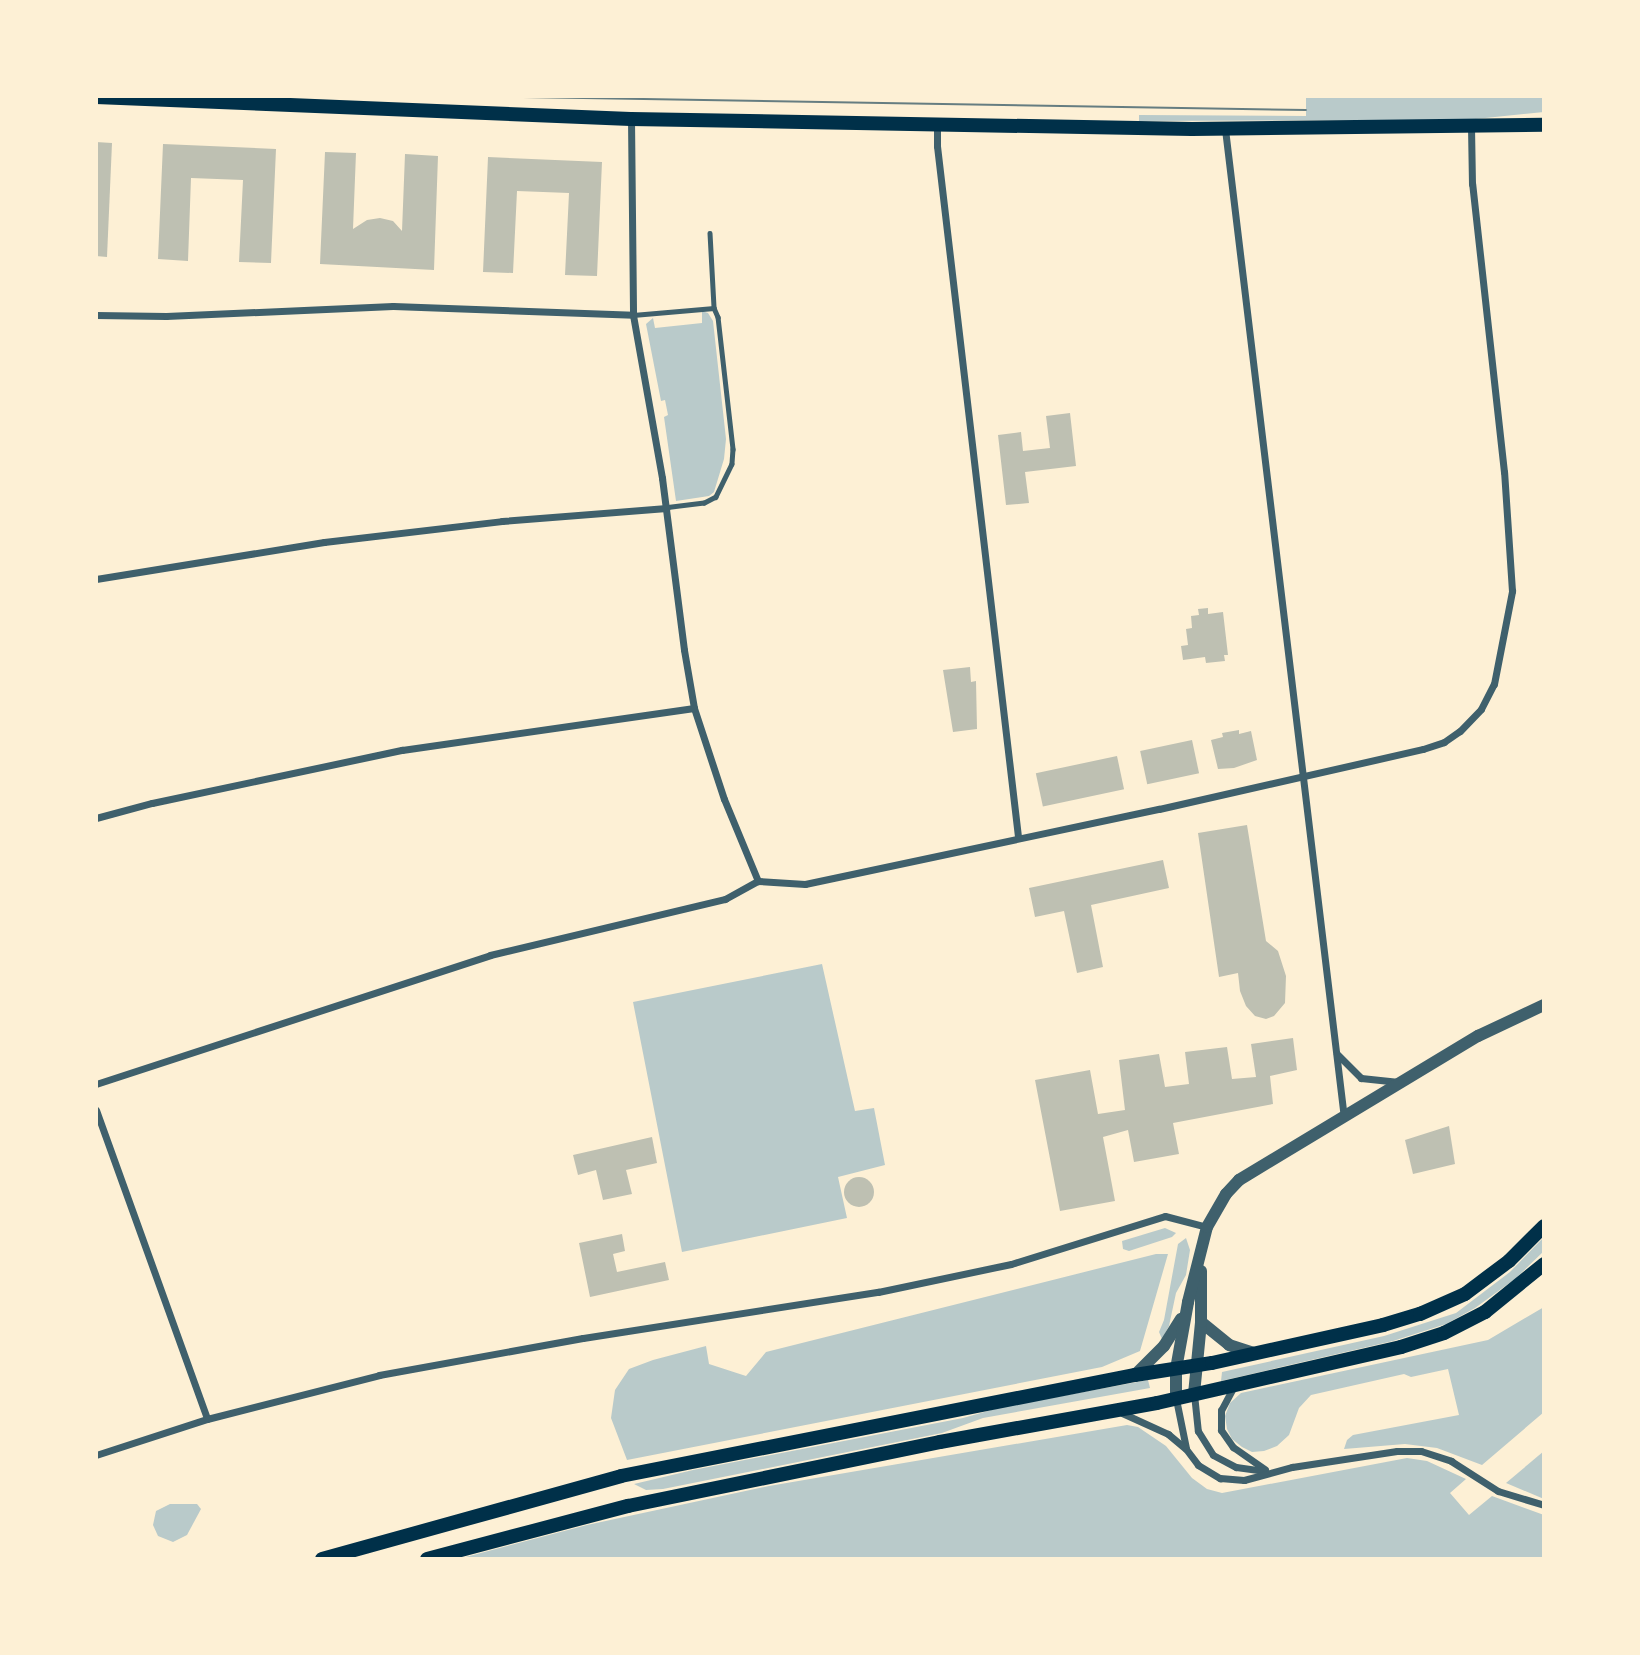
<!DOCTYPE html>
<style>
body{margin:0}
#map{position:relative;width:1640px;height:1655px;overflow:hidden;background:#fdf0d5;font-family:"PT Sans Narrow",sans-serif}
div>[style]{position:absolute}
[style*='--x']{left:calc(var(--x)*1px);top:calc(var(--y)*1px);width:calc(var(--w)*1px);rotate:calc(var(--a)*1deg)}
.green>*{inset:0;background:#b9caca}
.building>*{inset:0;background:#bec0b2;transform-origin:0 0}
.round{border-radius:50%}
.service>*{height:4.5px;margin:-2.25px;padding:0 2.25px;transform-origin:2.25px;border-radius:2.25px;background:#3f606c}
.minor>*{height:7px;margin:-3.5px;padding:0 3.5px;transform-origin:3.5px;border-radius:3.5px;background:#3f606c}
.tertiary>*{height:12px;margin:-6px;padding:0 6px;transform-origin:6px;border-radius:6px;background:#3f606c}
.secondary>*{height:14px;margin:-7px;padding:0 7px;transform-origin:7px;border-radius:7px;background:#003049}
.primary>*{height:14px;margin:-7px;padding:0 7px;transform-origin:7px;border-radius:7px;background:#003049}
.tram>*{height:2px;margin:-1px;padding:0 1px;transform-origin:1px;border-radius:1px;background:#657d81}
span{translate:-50% -50%;white-space:nowrap;text-align:center;line-height:1.15;-webkit-text-stroke:6px #fdf0d5;paint-order:stroke}
.frame{position:absolute;inset:0;border:98px solid #fdf0d5;pointer-events:none}
</style>
<div id="map">
<div class="green">
<i style="clip-path:polygon(1139px 96px,1544px 96px,1544px 112px,1466px 120px,1139px 121px,1139px 115px,1306px 116px,1306px 97px)"></i>
<i style="clip-path:polygon(702px 311px,708px 313px,713px 321px,726px 439px,724px 459px,714px 492px,709px 496px,676px 501px,664px 417px,668px 415px,665px 400px,661px 401px,646px 324px,653px 318px,655px 328px,702px 323px)"></i>
<i style="clip-path:polygon(822px 964px,855px 1111px,874px 1108px,885px 1165px,838px 1177px,847px 1218px,682px 1252px,633px 1002px)"></i>
<i style="clip-path:polygon(1165px 1228px,1176px 1233px,1172px 1237px,1129px 1251px,1123px 1249px,1122px 1241px)"></i>
<i style="clip-path:polygon(1544px 1237px,1544px 1251px,1515px 1279px,1475px 1308px,1446px 1324px,1393px 1341px,1221px 1381px,1222px 1372px,1384px 1336px,1456px 1313px,1510px 1272px)"></i>
<i style="clip-path:polygon(1186px 1238px,1190px 1250px,1186px 1275px,1176px 1293px,1169px 1326px,1162px 1339px,1159px 1332px,1164px 1320px,1178px 1244px)"></i>
<i style="clip-path:polygon(1156px 1254px,1168px 1254px,1140px 1351px,1102px 1367px,627px 1460px,611px 1418px,615px 1390px,629px 1369px,653px 1360px,706px 1346px,709px 1364px,746px 1376px,766px 1352px)"></i>
<i style="clip-path:polygon(1544px 1307px,1544px 1412px,1482px 1465px,1437px 1448px,1405px 1444px,1344px 1449px,1347px 1440px,1353px 1435px,1459px 1415px,1448px 1369px,1411px 1377px,1404px 1374px,1311px 1395px,1299px 1408px,1289px 1435px,1277px 1446px,1264px 1451px,1252px 1452px,1242px 1447px,1232px 1439px,1227px 1429px,1225px 1416px,1230px 1403px,1241px 1393px,1488px 1340px)"></i>
<i style="clip-path:polygon(1148px 1380px,1150px 1388px,983px 1418px,942px 1433px,663px 1489px,646px 1490px,634px 1484px,693px 1470px,963px 1418px,1002px 1407px)"></i>
<i style="clip-path:polygon(1127px 1425px,1138px 1427px,1166px 1446px,1192px 1478px,1207px 1489px,1222px 1493px,1407px 1458px,1427px 1461px,1466px 1479px,1450px 1493px,1469px 1515px,1492px 1496px,1544px 1515px,1544px 1559px,458px 1559px,587px 1525px,769px 1486px)"></i>
<i style="clip-path:polygon(1544px 1451px,1544px 1499px,1506px 1483px)"></i>
<i style="clip-path:polygon(170px 1504px,197px 1504px,201px 1509px,187px 1535px,173px 1542px,158px 1536px,153px 1525px,156px 1511px)"></i>
</div>
<div class="building">
<i style="clip-path:polygon(96px 142px,112px 143px,107px 257px,96px 256px)"></i>
<i style="clip-path:polygon(163px 144px,276px 149px,271px 263px,239px 262px,243px 180px,191px 178px,188px 261px,158px 259px)"></i>
<i style="clip-path:polygon(325px 152px,356px 153px,353px 229px,367px 220px,380px 218px,393px 221px,402px 231px,405px 154px,438px 156px,434px 270px,320px 264px)"></i>
<i style="clip-path:polygon(488px 157px,602px 162px,597px 276px,565px 275px,569px 193px,517px 191px,513px 273px,483px 272px)"></i>
<i style="clip-path:polygon(1070px 413px,1076px 466px,1025px 472px,1029px 503px,1006px 505px,998px 435px,1021px 432px,1023px 451px,1050px 448px,1046px 416px)"></i>
<i style="clip-path:polygon(1208px 608px,1208px 614px,1223px 612px,1228px 655px,1224px 655px,1225px 661px,1206px 663px,1205px 657px,1183px 660px,1181px 646px,1188px 645px,1186px 629px,1192px 628px,1191px 616px,1199px 615px,1198px 609px)"></i>
<i style="clip-path:polygon(970px 667px,971px 682px,976px 681px,977px 729px,953px 732px,943px 670px)"></i>
<i style="clip-path:polygon(1239px 730px,1239px 734px,1251px 731px,1257px 760px,1234px 768px,1218px 769px,1211px 740px,1223px 737px,1222px 733px)"></i>
<i style="left:1192px;top:740px;width:34px;height:53px;rotate:78deg"></i>
<i style="left:1117px;top:756px;width:34px;height:83px;rotate:78deg"></i>
<i style="clip-path:polygon(1247px 825px,1266px 941px,1278px 951px,1286px 976px,1285px 1003px,1274px 1016px,1266px 1019px,1255px 1016px,1246px 1006px,1240px 991px,1238px 973px,1219px 977px,1198px 833px)"></i>
<i style="clip-path:polygon(1163px 860px,1169px 888px,1091px 905px,1103px 967px,1077px 973px,1064px 911px,1035px 917px,1029px 888px)"></i>
<i style="clip-path:polygon(1293px 1038px,1297px 1070px,1270px 1076px,1273px 1104px,1173px 1123px,1179px 1154px,1134px 1162px,1128px 1130px,1103px 1137px,1115px 1201px,1060px 1211px,1035px 1080px,1090px 1070px,1098px 1114px,1125px 1110px,1119px 1060px,1159px 1054px,1165px 1087px,1189px 1084px,1185px 1052px,1227px 1047px,1232px 1079px,1256px 1077px,1251px 1044px)"></i>
<i style="clip-path:polygon(1449px 1126px,1455px 1164px,1413px 1174px,1405px 1140px)"></i>
<i style="clip-path:polygon(652px 1137px,657px 1163px,626px 1170px,632px 1194px,603px 1200px,596px 1170px,578px 1175px,573px 1155px)"></i>
<i class="round" style="left:844px;top:1177px;width:30px;height:30px"></i>
<i style="clip-path:polygon(622px 1234px,625px 1251px,613px 1254px,617px 1272px,665px 1262px,669px 1280px,590px 1297px,579px 1243px)"></i>
</div>
<div class="service">
<i style="--x:710;--y:233;--w:75;--a:86.9"></i>
<i style="--x:633;--y:315;--w:81;--a:-4.9"></i>
<i style="--x:714;--y:308;--w:10;--a:66"></i>
<i style="--x:718;--y:317;--w:133;--a:83.5"></i>
<i style="--x:733;--y:449;--w:15;--a:94"></i>
<i style="--x:732;--y:464;--w:37;--a:116"></i>
<i style="--x:716;--y:497;--w:13;--a:153"></i>
<i style="--x:704;--y:503;--w:38;--a:173"></i>
</div>
<div class="minor">
<i style="--x:631;--y:119;--w:196;--a:89.4"></i>
<i style="--x:633;--y:315;--w:166;--a:79.9"></i>
<i style="--x:662;--y:478;--w:173;--a:82.7"></i>
<i style="--x:684;--y:650;--w:59;--a:80.2"></i>
<i style="--x:694;--y:708;--w:96;--a:71.8"></i>
<i style="--x:724;--y:799;--w:89;--a:67.5"></i>
<i style="--x:937;--y:125;--w:21;--a:90"></i>
<i style="--x:937;--y:146;--w:696;--a:83.31"></i>
<i style="--x:1225;--y:129;--w:996;--a:83.14"></i>
<i style="--x:96;--y:315;--w:70;--a:0.8"></i>
<i style="--x:166;--y:316;--w:227;--a:-2.5"></i>
<i style="--x:393;--y:306;--w:240;--a:2.1"></i>
<i style="--x:96;--y:579;--w:231;--a:-9.2"></i>
<i style="--x:324;--y:542;--w:179;--a:-6.7"></i>
<i style="--x:502;--y:521;--w:165;--a:-4.5"></i>
<i style="--x:96;--y:818;--w:58;--a:-15"></i>
<i style="--x:152;--y:803;--w:256;--a:-12"></i>
<i style="--x:402;--y:750;--w:295;--a:-8.2"></i>
<i style="--x:1337;--y:1054;--w:34;--a:45"></i>
<i style="--x:1361;--y:1078;--w:38;--a:6"></i>
<i style="--x:96;--y:1084;--w:415;--a:-18.1"></i>
<i style="--x:490;--y:955;--w:242;--a:-13.4"></i>
<i style="--x:725;--y:899;--w:38;--a:-29"></i>
<i style="--x:758;--y:881;--w:47;--a:3.7"></i>
<i style="--x:805;--y:884;--w:362;--a:-12"></i>
<i style="--x:1159;--y:809;--w:271;--a:-12.8"></i>
<i style="--x:1423;--y:749;--w:22;--a:-18"></i>
<i style="--x:1444;--y:742;--w:19;--a:-35"></i>
<i style="--x:1460;--y:731;--w:30;--a:-46"></i>
<i style="--x:1481;--y:709;--w:28;--a:-63"></i>
<i style="--x:1494;--y:684;--w:95;--a:-79"></i>
<i style="--x:1512;--y:591;--w:119;--a:-93.8"></i>
<i style="--x:1504;--y:472;--w:290;--a:-96.3"></i>
<i style="--x:1472;--y:184;--w:56;--a:-91"></i>
<i style="--x:96;--y:1110;--w:328;--a:70.2"></i>
<i style="--x:1234;--y:1386;--w:27;--a:118"></i>
<i style="--x:1221;--y:1410;--w:20;--a:90"></i>
<i style="--x:1221;--y:1430;--w:21;--a:55"></i>
<i style="--x:1233;--y:1447;--w:39;--a:35"></i>
<i style="--x:1194;--y:1394;--w:37;--a:84"></i>
<i style="--x:1198;--y:1431;--w:28;--a:58"></i>
<i style="--x:1213;--y:1455;--w:26;--a:28"></i>
<i style="--x:1236;--y:1467;--w:28;--a:8"></i>
<i style="--x:1176;--y:1399;--w:50;--a:78.5"></i>
<i style="--x:1122;--y:1413;--w:51;--a:24.5"></i>
<i style="--x:1168;--y:1434;--w:23;--a:40"></i>
<i style="--x:1186;--y:1449;--w:20;--a:53"></i>
<i style="--x:1198;--y:1465;--w:26;--a:31"></i>
<i style="--x:1220;--y:1478;--w:24;--a:5"></i>
<i style="--x:1244;--y:1480;--w:50;--a:-15.2"></i>
<i style="--x:1292;--y:1467;--w:106;--a:-8.7"></i>
<i style="--x:1397;--y:1451;--w:24;--a:0"></i>
<i style="--x:1421;--y:1451;--w:32;--a:18"></i>
<i style="--x:1451;--y:1461;--w:56;--a:32.6"></i>
<i style="--x:1498;--y:1491;--w:48;--a:16.9"></i>
<i style="--x:96;--y:1455;--w:117;--a:-18"></i>
<i style="--x:207;--y:1419;--w:178;--a:-14.3"></i>
<i style="--x:379;--y:1375;--w:207;--a:-10.3"></i>
<i style="--x:583;--y:1338;--w:299;--a:-8.9"></i>
<i style="--x:878;--y:1292;--w:136;--a:-11.9"></i>
<i style="--x:1011;--y:1264;--w:161;--a:-17.3"></i>
<i style="--x:1165;--y:1216;--w:43;--a:14.7"></i>
</div>
<div class="tertiary">
<i style="--x:1201;--y:1322;--w:36;--a:39"></i>
<i style="--x:1229;--y:1345;--w:26;--a:18"></i>
<i style="--x:1135;--y:1375;--w:41;--a:-45"></i>
<i style="--x:1164;--y:1346;--w:32;--a:-58"></i>
<i style="--x:1194;--y:1394;--w:72;--a:-84.4"></i>
<i style="--x:1201;--y:1322;--w:51;--a:-90"></i>
<i style="--x:1176;--y:1399;--w:30;--a:-90"></i>
<i style="--x:1176;--y:1369;--w:68;--a:-79.8"></i>
<i style="--x:1188;--y:1302;--w:77;--a:-75.8"></i>
<i style="--x:1207;--y:1227;--w:38;--a:-60"></i>
<i style="--x:1226;--y:1194;--w:19;--a:-47"></i>
<i style="--x:1239;--y:1180;--w:279;--a:-31.1"></i>
<i style="--x:1478;--y:1036;--w:73;--a:-25.2"></i>
</div>
<div class="secondary">
<i style="--x:322;--y:1559;--w:310;--a:-15.5"></i>
<i style="--x:621;--y:1476;--w:524;--a:-11.12"></i>
<i style="--x:1135;--y:1375;--w:78;--a:-8.9"></i>
<i style="--x:1212;--y:1363;--w:175;--a:-12.5"></i>
<i style="--x:1383;--y:1325;--w:39;--a:-17"></i>
<i style="--x:1420;--y:1314;--w:49;--a:-24"></i>
<i style="--x:1465;--y:1294;--w:55;--a:-36.9"></i>
<i style="--x:1509;--y:1261;--w:49;--a:-45"></i>
<i style="--x:427;--y:1559;--w:208;--a:-14.8"></i>
<i style="--x:628;--y:1506;--w:318;--a:-11.6"></i>
<i style="--x:940;--y:1442;--w:220;--a:-10.2"></i>
<i style="--x:1157;--y:1403;--w:250;--a:-12.9"></i>
<i style="--x:1401;--y:1347;--w:45;--a:-18"></i>
<i style="--x:1444;--y:1333;--w:46;--a:-27.1"></i>
<i style="--x:1485;--y:1312;--w:76;--a:-39.1"></i>
</div>
<div class="primary">
<i style="--x:96;--y:97;--w:535;--a:2.35"></i>
<i style="--x:631;--y:119;--w:561;--a:1.02"></i>
<i style="--x:1192;--y:129;--w:352;--a:-0.7"></i>
</div>
<div class="tram">
<i style="--x:460;--y:96;--w:846;--a:0.95"></i>
</div>
<div class="frame"></div>
</div>
